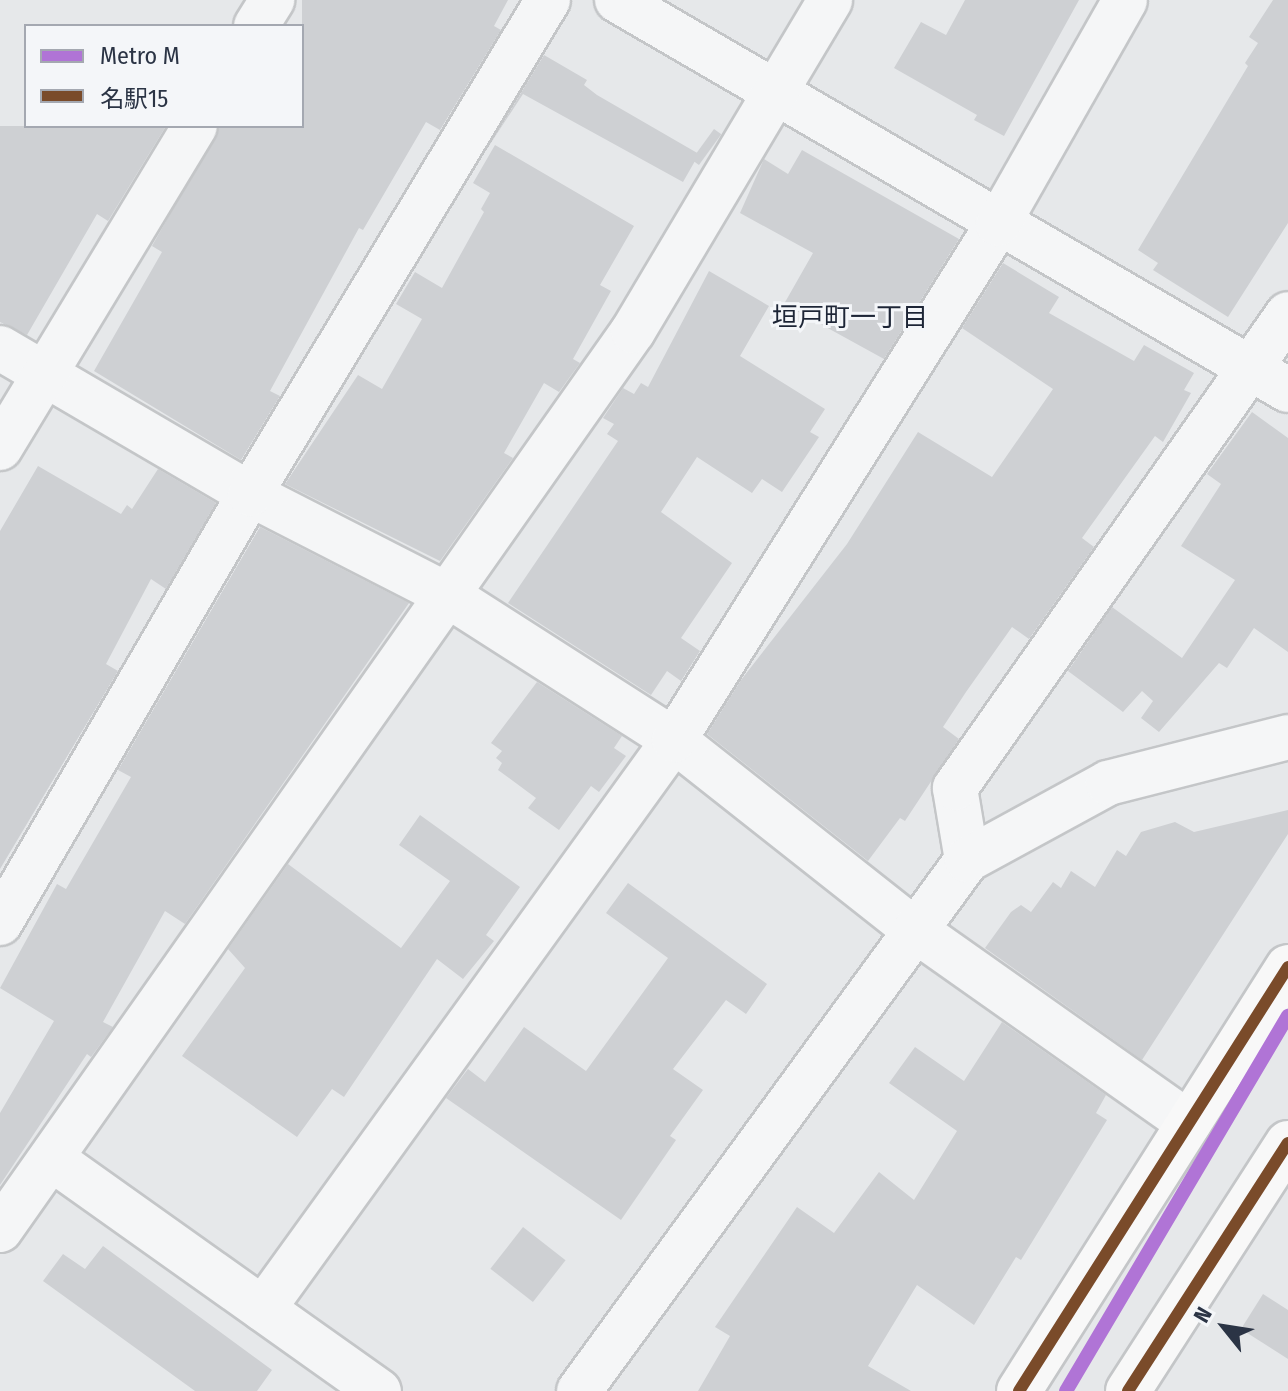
<!DOCTYPE html>
<meta charset="utf-8">
<style>
body{margin:0}
#map{position:relative;width:1288px;height:1391px;overflow:hidden;background:#e6e8ea;font-family:"Fira Sans Condensed","Noto Sans JP",sans-serif}
div>[style]{position:absolute}
[style*='--x']{left:calc(var(--x)*1px);top:calc(var(--y)*1px);width:calc(var(--w)*1px);rotate:calc(var(--a)*1deg)}
.building>*{inset:0;background:#ced0d3;transform-origin:0 0}
.roads{filter:drop-shadow(2px 0 #c4c6c8) drop-shadow(-2px 0 #c4c6c8) drop-shadow(0 2px #c4c6c8) drop-shadow(0 -2px #c4c6c8)}
.minor>*{height:44px;margin:-22px;padding:0 22px;transform-origin:22px;border-radius:22px;background:#f5f6f7}
.tertiary>*{height:44px;margin:-22px;padding:0 22px;transform-origin:22px;border-radius:22px;background:#f5f6f7}
.primary>*{height:44px;margin:-22px;padding:0 22px;transform-origin:22px;border-radius:22px;background:#f8f8f8}
.bus-1>*{height:12px;margin:-6px;padding:0 6px;transform-origin:6px;border-radius:6px;background:#7a4b2a}
.metro-1>*{height:14px;margin:-7px;padding:0 7px;transform-origin:7px;border-radius:7px;background:#b074d6}
span{translate:-50% -50%;white-space:nowrap;text-align:center;line-height:1.15;-webkit-text-stroke:6px #f4f6f9;paint-order:stroke}
.neighbourhood-label{font-size:26px;color:#1d2536}
.legend{position:absolute;left:24px;top:24px;width:280px;height:104px;box-sizing:border-box;background:#f4f6f9;border:2px solid #a4a8b1;margin:0;padding:10px 14px;list-style:none;font-size:24px;color:#2b3445}
.legend li{display:flex;align-items:center;gap:16px;height:40px}
.legend b{width:40px;border:2px solid #a4a8b1}
.north{position:absolute;left:1184px;top:1287px;width:80px;height:80px;-webkit-text-stroke:6px #f4f6f9;paint-order:stroke;rotate:300deg;font-size:22px;font-weight:700;line-height:32px;text-align:center;color:#2b3445}
.north::after{content:'';display:block;margin:auto;width:28px;height:36px;background:#2b3445;clip-path:polygon(50% 0,100% 100%,50% 72%,0 100%)}
</style>
<div id="map">
<div class="building">
<i style="clip-path:polygon(302px 0,508px 0,494px 26px,501px 30px,440px 130px,426px 122px,363px 230px,359px 228px,270px 391px,280px 396px,241px 460px,94px 371px,162px 252px,152px 246px,220px 126px,302px 126px)"></i>
<i style="clip-path:polygon(965px 0,1079px 0,1004px 136px,974px 120px,977px 115px,894px 68px,921px 22px,946px 35px)"></i>
<i style="clip-path:polygon(1273px 0,1288px 0,1288px 223px,1228px 317px,1153px 270px,1158px 263px,1138px 250px,1248px 66px,1245px 63px,1258px 43px,1249px 37px)"></i>
<i style="clip-path:polygon(544px 55px,587px 80px,584px 85px,597px 95px,699px 154px,683px 182px,523px 94px,483px 155px)"></i>
<i style="clip-path:polygon(0 126px,166px 126px,108px 221px,97px 214px,27px 335px,0 322px)"></i>
<i style="left:714px;top:129px;width:9px;height:38px;rotate:36deg"></i>
<i style="clip-path:polygon(495px 145px,634px 226px,600px 285px,611px 291px,573px 359px,580px 363px,559px 392px,544px 383px,504px 453px,513px 458px,440px 561px,285px 484px,358px 375px,382px 389px,422px 319px,396px 304px,415px 272px,442px 288px,484px 212px,481px 209px,490px 193px,473px 183px)"></i>
<i style="clip-path:polygon(802px 150px,959px 239px,884px 359px,784px 304px,813px 253px,740px 213px,764px 159px,788px 174px)"></i>
<i style="clip-path:polygon(1003px 263px,1059px 297px,1049px 313px,1134px 361px,1144px 345px,1194px 373px,1184px 390px,1191px 393px,1163px 442px,1155px 436px,1082px 538px,1094px 547px,1029px 639px,1012px 627px,966px 692px,943px 727px,959px 739px,905px 821px,900px 818px,868px 861px,707px 734px,741px 680px,847px 544px,918px 432px,992px 477px,1053px 389px,962px 328px)"></i>
<i style="clip-path:polygon(709px 271px,769px 306px,740px 356px,825px 409px,810px 432px,819px 437px,782px 492px,762px 479px,752px 493px,697px 457px,661px 512px,732px 563px,681px 638px,700px 651px,681px 681px,667px 671px,651px 695px,508px 603px,618px 441px,607px 434px,614px 424px,603px 418px,623px 388px,634px 394px,641px 383px,648px 387px)"></i>
<i style="clip-path:polygon(1252px 412px,1288px 438px,1288px 652px,1254px 628px,1227px 668px,1219px 663px,1159px 732px,1141px 718px,1153px 701px,1142px 691px,1123px 712px,1068px 671px,1112px 607px,1182px 658px,1235px 580px,1181px 546px,1221px 484px,1207px 474px)"></i>
<i style="clip-path:polygon(38px 466px,121px 514px,127px 505px,132px 509px,158px 469px,216px 503px,166px 589px,151px 579px,106px 664px,118px 671px,0 869px,0 531px)"></i>
<i style="clip-path:polygon(260px 527px,409px 603px,185px 924px,165px 911px,103px 1022px,113px 1027px,91px 1057px,87px 1054px,0 1185px,0 1113px,54px 1021px,0 988px,57px 884px,66px 889px,131px 777px,118px 770px)"></i>
<i style="clip-path:polygon(537px 682px,622px 736px,614px 748px,626px 756px,599px 792px,591px 786px,559px 830px,528px 808px,536px 798px,498px 770px,502px 763px,496px 758px,502px 751px,491px 743px)"></i>
<i style="clip-path:polygon(1288px 810px,1288px 834px,1142px 1060px,985px 948px,1011px 912px,1021px 905px,1031px 912px,1053px 882px,1061px 888px,1071px 871px,1095px 887px,1117px 850px,1126px 856px,1141px 832px,1175px 822px,1194px 832px)"></i>
<i style="clip-path:polygon(420px 815px,520px 887px,486px 935px,494px 941px,463px 979px,437px 959px,344px 1097px,332px 1089px,297px 1137px,182px 1056px,245px 968px,228px 949px,288px 864px,401px 948px,450px 881px,399px 845px)"></i>
<i style="clip-path:polygon(628px 883px,767px 984px,746px 1014px,726px 1000px,673px 1069px,703px 1090px,670px 1136px,676px 1140px,621px 1220px,446px 1098px,468px 1069px,485px 1082px,524px 1027px,586px 1071px,668px 958px,606px 913px)"></i>
<i style="clip-path:polygon(1002px 1022px,1106px 1095px,1096px 1113px,1107px 1120px,1021px 1260px,1016px 1257px,974px 1325px,917px 1285px,868px 1366px,911px 1391px,698px 1391px,730px 1336px,715px 1327px,797px 1207px,834px 1233px,879px 1172px,914px 1200px,957px 1131px,889px 1083px,915px 1047px,964px 1081px)"></i>
<i style="left:523px;top:1227px;width:54px;height:53px;rotate:38deg"></i>
<i style="clip-path:polygon(103px 1246px,272px 1370px,257px 1391px,195px 1391px,43px 1281px,63px 1254px,85px 1269px)"></i>
<i style="clip-path:polygon(1263px 1294px,1288px 1310px,1288px 1359px,1241px 1329px)"></i>
</div>
<div class="roads">
<div class="minor">
<i style="--x:617;--y:0;--w:776;--a:30.17"></i>
<i style="--x:256;--y:26;--w:31;--a:-58"></i>
<i style="--x:0;--y:348;--w:290;--a:30.3"></i>
<i style="--x:250;--y:494;--w:224;--a:27.1"></i>
<i style="--x:449;--y:596;--w:267;--a:32.6"></i>
<i style="--x:674;--y:740;--w:307;--a:38.3"></i>
<i style="--x:915;--y:930;--w:335;--a:35.2"></i>
<i style="--x:0;--y:448;--w:376;--a:-58.8"></i>
<i style="--x:967;--y:860;--w:73;--a:-99.5"></i>
<i style="--x:955;--y:788;--w:579;--a:-54.91"></i>
<i style="--x:0;--y:923;--w:497;--a:-59.8"></i>
<i style="--x:250;--y:494;--w:577;--a:-58.9"></i>
<i style="--x:52;--y:1159;--w:401;--a:35.4"></i>
<i style="--x:0;--y:1230;--w:1099;--a:-54.85"></i>
<i style="--x:633;--y:331;--w:385;--a:-59.2"></i>
<i style="--x:263;--y:1309;--w:702;--a:-54.16"></i>
<i style="--x:674;--y:740;--w:609;--a:-57.88"></i>
<i style="--x:998;--y:224;--w:257;--a:-60.4"></i>
</div>
<div class="tertiary">
<i style="--x:579;--y:1391;--w:658;--a:-53.84"></i>
<i style="--x:967;--y:860;--w:161;--a:-28.6"></i>
<i style="--x:1108;--y:783;--w:186;--a:-14.3"></i>
</div>
<div class="primary">
<i style="--x:1019;--y:1391;--w:502;--a:-57.61"></i>
<i style="--x:1128;--y:1391;--w:295;--a:-57.2"></i>
</div>
</div>
<div class="bus-1">
<i style="--x:1019;--y:1391;--w:502;--a:-57.61"></i>
<i style="--x:1128;--y:1391;--w:295;--a:-57.2"></i>
</div>
<div class="metro-1">
<i style="--x:1066;--y:1391;--w:436;--a:-59.4"></i>
</div>
<div class="neighbourhood-label">
<span style="left:850px;top:318px">垣戸町一丁目</span>
</div>
<ul class="legend">
<li><b style="height:10px;background:#b074d6"></b>Metro M</li>
<li><b style="height:10px;background:#7a4b2a"></b>名駅15</li>
</ul>
<div class="north">N</div>
</div>
